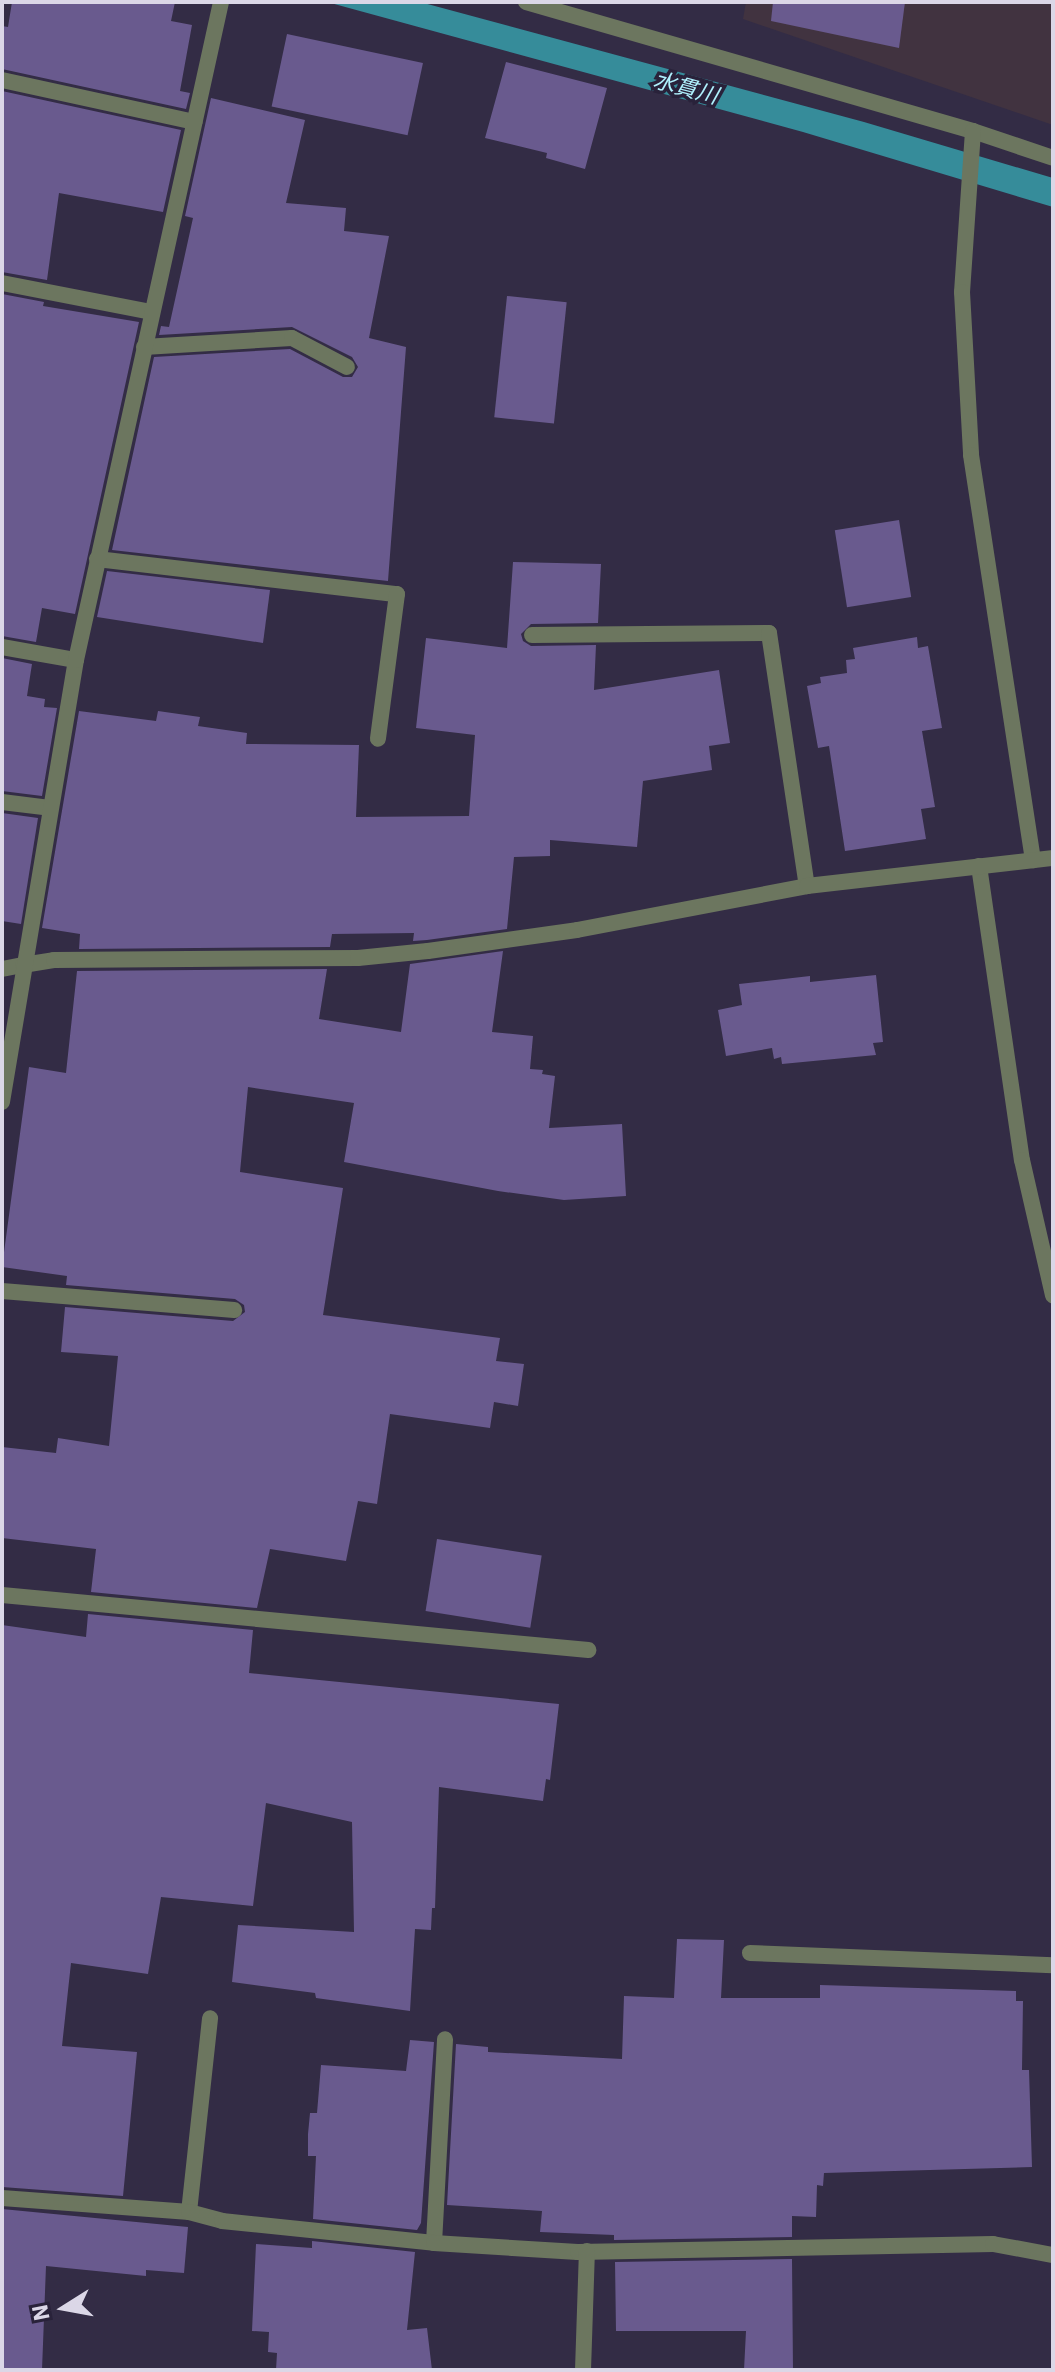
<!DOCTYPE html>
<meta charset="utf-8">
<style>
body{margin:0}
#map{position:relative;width:1055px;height:2372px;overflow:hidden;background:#332c45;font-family:"IBM Plex Sans","Noto Sans JP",sans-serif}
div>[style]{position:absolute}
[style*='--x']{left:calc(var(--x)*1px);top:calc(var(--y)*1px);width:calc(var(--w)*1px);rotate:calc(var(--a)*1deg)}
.education>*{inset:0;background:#413340}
.water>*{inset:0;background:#368c9a}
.building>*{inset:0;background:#695a8e;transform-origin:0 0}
.service>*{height:16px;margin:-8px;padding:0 8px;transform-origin:8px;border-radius:8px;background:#6c765f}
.minor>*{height:16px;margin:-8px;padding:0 8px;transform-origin:8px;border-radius:8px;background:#6c765f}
span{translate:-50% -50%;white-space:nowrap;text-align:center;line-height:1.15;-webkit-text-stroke:7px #29223a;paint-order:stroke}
.water-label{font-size:22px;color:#aff1fd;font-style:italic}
.frame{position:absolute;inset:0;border:4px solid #dbd7e7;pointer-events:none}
.north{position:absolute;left:24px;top:2268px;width:80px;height:80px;-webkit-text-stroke:6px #29223a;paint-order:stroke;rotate:259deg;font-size:22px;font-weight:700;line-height:32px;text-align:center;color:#dbd7e7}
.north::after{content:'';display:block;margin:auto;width:28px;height:36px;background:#dbd7e7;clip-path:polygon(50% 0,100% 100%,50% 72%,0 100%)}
</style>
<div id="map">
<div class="education">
<i style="clip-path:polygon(746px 2px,1053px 2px,1053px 125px,743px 19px)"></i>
</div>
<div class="water">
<i style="clip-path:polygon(327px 2px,420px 2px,864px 122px,1053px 178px,1053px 207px,803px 132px)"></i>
</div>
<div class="building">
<i style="clip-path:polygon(12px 2px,175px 2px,171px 21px,192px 25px,180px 91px,190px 93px,186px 109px,2px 69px,2px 26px,8px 27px)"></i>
<i style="clip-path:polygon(773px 2px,905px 2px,899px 48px,771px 21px)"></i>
<i style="left:287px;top:34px;width:139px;height:74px;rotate:12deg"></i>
<i style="clip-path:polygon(506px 62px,607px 88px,585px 169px,546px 158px,547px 153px,485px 138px)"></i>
<i style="clip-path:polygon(2px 91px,181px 130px,163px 212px,59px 193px,47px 280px,2px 272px)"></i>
<i style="clip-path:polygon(211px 98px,305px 120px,286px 203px,346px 208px,344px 231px,389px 236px,369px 338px,406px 347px,388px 581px,112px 550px,154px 357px,290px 349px,343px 377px,352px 377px,358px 367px,352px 357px,292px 327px,159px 335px,161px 326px,169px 327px,193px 218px,185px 216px)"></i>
<i style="clip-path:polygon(2px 294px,44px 302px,43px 306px,139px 322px,75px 614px,42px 608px,36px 642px,2px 636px)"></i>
<i style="left:507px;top:296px;width:60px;height:122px;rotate:6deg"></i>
<i style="left:899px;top:520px;width:78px;height:65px;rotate:81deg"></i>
<i style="clip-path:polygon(513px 562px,601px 564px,598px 623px,531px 624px,521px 634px,523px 641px,531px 646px,596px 645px,594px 690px,719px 670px,730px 743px,709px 746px,712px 770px,643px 781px,637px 847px,550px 840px,550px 856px,514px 857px,507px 929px,427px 940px,413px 941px,414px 933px,332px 934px,330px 947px,79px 949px,80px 934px,42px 928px,79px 711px,156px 721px,158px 711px,200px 717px,198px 726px,247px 733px,246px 744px,359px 745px,356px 817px,469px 816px,475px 735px,416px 728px,426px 638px,507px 648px)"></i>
<i style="clip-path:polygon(107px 571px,270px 590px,263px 643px,97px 617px)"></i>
<i style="clip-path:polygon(917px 637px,918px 648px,928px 646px,942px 728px,922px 731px,935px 807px,921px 809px,926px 839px,845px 851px,829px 746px,818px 748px,807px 686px,821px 683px,820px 677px,847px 673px,846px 660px,855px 659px,853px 648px)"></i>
<i style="clip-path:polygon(2px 658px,32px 664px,27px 696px,45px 699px,44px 707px,57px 708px,42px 796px,2px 791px)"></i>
<i style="clip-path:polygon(2px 813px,38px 818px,21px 924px,2px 921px)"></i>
<i style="clip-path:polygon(503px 951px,492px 1032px,533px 1036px,530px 1069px,543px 1070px,542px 1074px,555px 1076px,549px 1128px,622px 1124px,626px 1196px,564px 1200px,498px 1191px,344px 1162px,354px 1103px,248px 1087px,240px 1172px,343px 1188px,323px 1315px,500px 1338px,496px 1361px,524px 1364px,518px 1406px,494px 1402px,490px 1428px,390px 1414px,377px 1504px,358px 1501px,346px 1561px,270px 1549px,257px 1608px,91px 1592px,96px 1549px,2px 1538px,2px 1447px,56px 1453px,58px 1438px,109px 1446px,118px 1356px,61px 1352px,65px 1307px,233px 1321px,245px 1312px,244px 1305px,235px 1299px,66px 1285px,67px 1276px,2px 1267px,29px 1067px,66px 1073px,77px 971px,327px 969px,319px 1019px,401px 1032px,410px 964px)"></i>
<i style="clip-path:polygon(876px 975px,883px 1042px,873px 1043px,876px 1055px,782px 1064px,781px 1057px,774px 1059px,772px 1048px,726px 1056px,718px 1010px,742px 1005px,739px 984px,810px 976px,810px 982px)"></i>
<i style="left:437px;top:1539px;width:106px;height:73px;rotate:9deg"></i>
<i style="clip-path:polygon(88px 1614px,253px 1630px,249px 1673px,559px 1704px,550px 1780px,546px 1779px,543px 1801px,439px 1787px,435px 1908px,432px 1908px,431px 1930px,415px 1929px,410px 2011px,316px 1998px,315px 1993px,232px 1982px,238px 1925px,354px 1932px,352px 1822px,266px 1803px,253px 1906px,161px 1897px,148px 1974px,71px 1963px,62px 2046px,137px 2052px,123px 2196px,2px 2187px,2px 1625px,86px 1637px)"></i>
<i style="clip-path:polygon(677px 1939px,724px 1940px,721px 1998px,820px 1998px,820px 1985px,1016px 1991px,1016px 2001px,1023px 2001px,1022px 2070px,1029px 2070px,1032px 2167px,824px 2173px,823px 2186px,817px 2185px,816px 2217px,792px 2216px,792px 2237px,614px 2240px,614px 2235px,540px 2232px,542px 2211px,447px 2205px,456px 2044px,488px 2047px,488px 2052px,622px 2059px,624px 1996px,674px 1998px)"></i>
<i style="clip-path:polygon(410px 2040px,434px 2042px,421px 2223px,417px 2230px,313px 2219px,316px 2156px,308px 2156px,308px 2134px,310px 2113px,317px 2113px,321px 2065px,406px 2071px)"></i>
<i style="clip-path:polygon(2px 2209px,188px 2227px,184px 2273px,146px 2270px,146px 2276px,46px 2266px,42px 2370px,2px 2370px)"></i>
<i style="clip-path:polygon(312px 2241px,415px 2252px,407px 2330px,427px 2328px,432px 2370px,276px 2370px,277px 2353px,268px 2352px,269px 2332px,252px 2331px,256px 2244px,312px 2248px)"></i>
<i style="clip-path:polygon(792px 2259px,793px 2370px,744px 2370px,746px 2331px,616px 2331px,615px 2262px)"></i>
</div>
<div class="service">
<i style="--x:2;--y:80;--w:197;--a:12.3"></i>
<i style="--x:2;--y:283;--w:152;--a:11"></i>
<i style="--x:144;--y:347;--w:148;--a:-3.5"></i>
<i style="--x:292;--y:338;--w:62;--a:27.8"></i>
<i style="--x:97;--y:559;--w:302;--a:6.7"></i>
<i style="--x:397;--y:594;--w:146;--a:97.5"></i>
<i style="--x:2;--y:802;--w:48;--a:7.1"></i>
<i style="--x:979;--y:866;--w:297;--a:81.7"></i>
<i style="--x:1022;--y:1160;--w:139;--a:77.1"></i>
<i style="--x:2;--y:969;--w:21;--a:-11"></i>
<i style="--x:2;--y:1291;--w:233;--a:4.7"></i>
<i style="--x:189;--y:2212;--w:195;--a:-83.8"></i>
<i style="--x:434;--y:2243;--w:204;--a:-86.9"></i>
</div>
<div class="minor">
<i style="--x:526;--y:2;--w:465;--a:16.1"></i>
<i style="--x:973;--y:131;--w:84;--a:18.6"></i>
<i style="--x:973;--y:131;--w:161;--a:93.9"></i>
<i style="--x:962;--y:292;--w:163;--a:86.8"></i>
<i style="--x:971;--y:455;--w:410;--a:81.3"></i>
<i style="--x:532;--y:635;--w:237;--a:-0.5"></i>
<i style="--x:769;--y:633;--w:256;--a:81.5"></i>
<i style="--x:2;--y:647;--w:75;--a:10"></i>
<i style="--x:23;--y:965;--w:31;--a:-9"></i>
<i style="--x:54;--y:960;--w:304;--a:-0.4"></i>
<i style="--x:358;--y:958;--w:70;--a:-5.7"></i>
<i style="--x:428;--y:951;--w:150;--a:-8"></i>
<i style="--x:577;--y:930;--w:234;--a:-10.8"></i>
<i style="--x:807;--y:886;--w:248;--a:-6.5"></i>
<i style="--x:2;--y:1102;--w:448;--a:-80.5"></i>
<i style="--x:76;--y:660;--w:674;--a:-77.57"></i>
<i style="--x:2;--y:1595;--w:589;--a:5.36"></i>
<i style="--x:750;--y:1953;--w:303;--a:2.3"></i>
<i style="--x:2;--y:2198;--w:188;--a:4.3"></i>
<i style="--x:189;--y:2212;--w:34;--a:15"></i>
<i style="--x:222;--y:2221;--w:213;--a:5.9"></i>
<i style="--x:434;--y:2243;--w:144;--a:3.6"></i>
<i style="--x:578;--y:2252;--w:415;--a:-1.1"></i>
<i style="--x:993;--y:2244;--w:61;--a:10.4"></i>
<i style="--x:583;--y:2370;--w:119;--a:-88.1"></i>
</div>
<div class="water-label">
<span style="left:686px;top:87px;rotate:15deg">水貫川</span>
</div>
<div class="frame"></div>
<div class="north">N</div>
</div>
